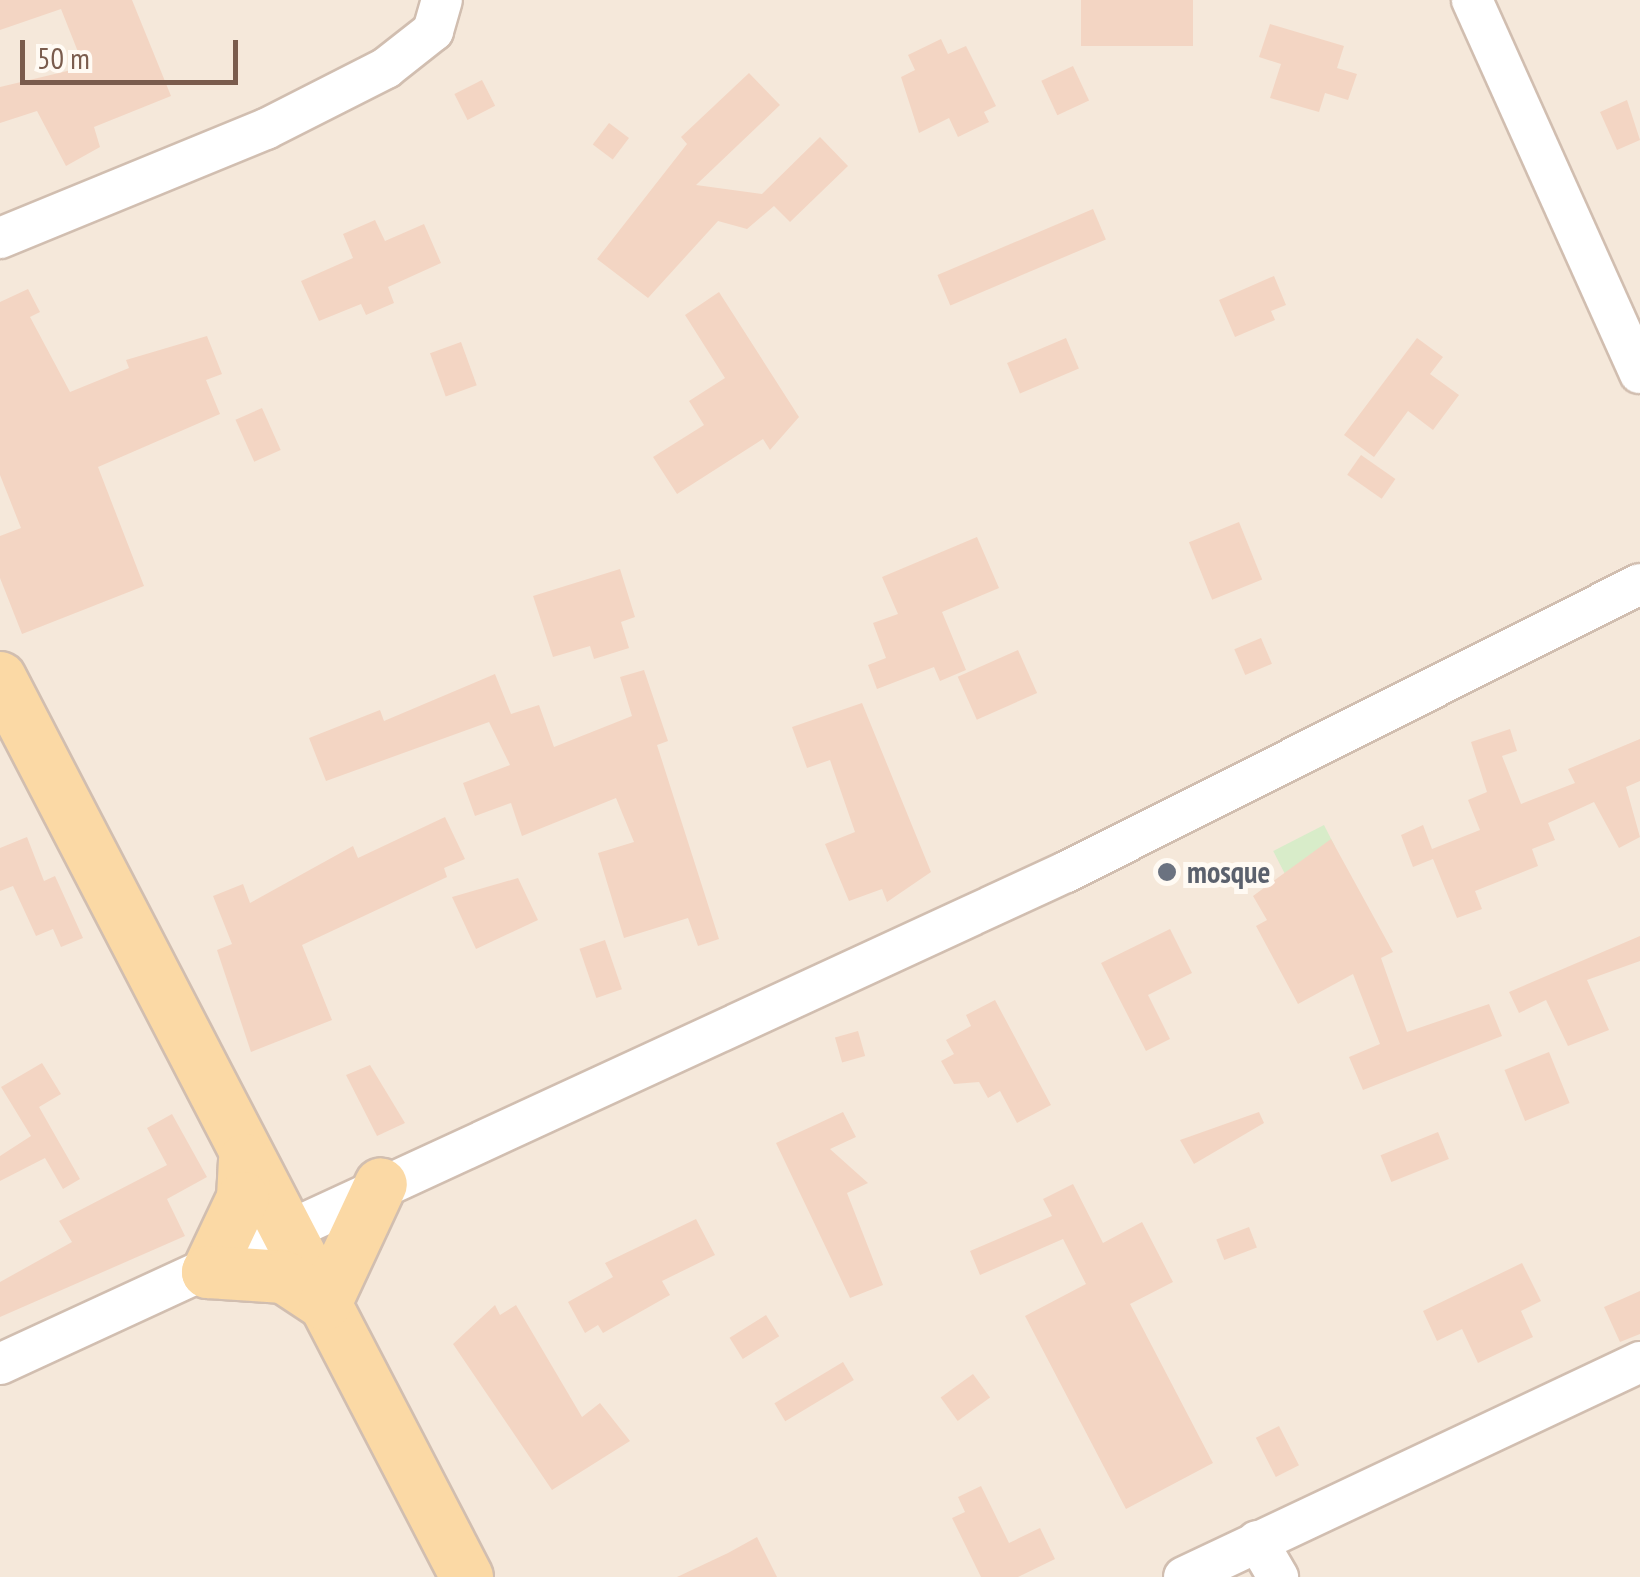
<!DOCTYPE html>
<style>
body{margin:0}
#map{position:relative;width:1640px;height:1577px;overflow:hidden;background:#fdf6ec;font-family:"PT Sans Narrow",sans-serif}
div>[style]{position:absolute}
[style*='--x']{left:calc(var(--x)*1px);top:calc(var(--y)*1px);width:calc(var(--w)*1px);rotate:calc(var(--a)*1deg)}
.residential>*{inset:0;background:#f5e8da;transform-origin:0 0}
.green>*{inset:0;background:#d8ecc9;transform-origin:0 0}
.building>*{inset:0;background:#f3d5c3;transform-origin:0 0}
.roads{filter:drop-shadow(2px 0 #d1beb0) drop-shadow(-2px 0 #d1beb0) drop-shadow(0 2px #d1beb0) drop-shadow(0 -2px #d1beb0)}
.minor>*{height:40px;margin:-20px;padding:0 20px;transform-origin:20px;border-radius:20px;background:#fff}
.major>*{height:52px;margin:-26px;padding:0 26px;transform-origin:26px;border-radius:26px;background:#fbd9a5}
.dots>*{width:28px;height:28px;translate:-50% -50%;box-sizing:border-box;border:5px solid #fffaf3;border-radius:50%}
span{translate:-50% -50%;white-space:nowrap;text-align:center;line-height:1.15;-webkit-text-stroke:10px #fffaf3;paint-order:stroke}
.worship-label{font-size:30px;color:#5b616d;font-weight:700}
.left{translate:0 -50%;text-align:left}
.scale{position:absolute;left:20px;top:40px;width:218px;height:45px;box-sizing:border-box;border:5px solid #7a5c4d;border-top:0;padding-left:12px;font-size:30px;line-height:35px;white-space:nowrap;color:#7a5c4d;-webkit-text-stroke:8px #fffaf3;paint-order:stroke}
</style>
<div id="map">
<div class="residential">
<i style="left:0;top:0;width:1640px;height:1577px"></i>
</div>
<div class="green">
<i style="left:1324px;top:825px;width:25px;height:57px;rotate:63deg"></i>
</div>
<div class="building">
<i style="clip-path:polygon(0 0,132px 0,171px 96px,94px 127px,100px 147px,66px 166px,37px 111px,0 123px,0 87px,84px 67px,61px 9px,0 30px)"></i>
<i style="left:1081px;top:0;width:112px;height:46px"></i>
<i style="clip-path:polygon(1270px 24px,1344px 46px,1337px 68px,1357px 74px,1348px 100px,1325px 93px,1319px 112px,1270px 98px,1281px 64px,1259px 57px)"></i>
<i style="clip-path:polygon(941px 39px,948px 54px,966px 46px,996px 106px,984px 112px,989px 122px,958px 137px,949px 118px,919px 133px,901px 77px,915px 70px,908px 55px)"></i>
<i style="left:1073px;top:66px;width:38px;height:35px;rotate:65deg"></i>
<i style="clip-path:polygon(749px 73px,780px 105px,696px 185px,762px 194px,820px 137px,848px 166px,790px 222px,774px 206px,747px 229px,718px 221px,648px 298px,597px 259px,687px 144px,681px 137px)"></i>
<i style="left:482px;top:80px;width:29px;height:31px;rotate:63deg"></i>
<i style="clip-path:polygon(1627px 100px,1640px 140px,1617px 150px,1600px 112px)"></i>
<i style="left:609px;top:123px;width:25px;height:27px;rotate:37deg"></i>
<i style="left:1093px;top:209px;width:33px;height:169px;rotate:67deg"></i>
<i style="clip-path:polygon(375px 220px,385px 241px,424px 224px,441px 263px,388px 287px,394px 303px,366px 315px,361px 304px,319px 321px,301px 281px,353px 258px,343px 234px)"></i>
<i style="clip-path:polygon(1274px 276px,1286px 305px,1271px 311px,1275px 320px,1235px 337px,1219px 300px)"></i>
<i style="clip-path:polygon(28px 289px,40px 312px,30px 317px,70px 392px,129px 368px,126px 360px,207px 336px,222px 374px,206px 380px,220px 414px,98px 467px,144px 586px,22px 634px,0 578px,0 536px,21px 528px,0 475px,0 302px)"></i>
<i style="clip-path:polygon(719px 292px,799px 417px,770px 450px,763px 439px,677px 494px,653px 457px,704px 425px,689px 401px,725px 378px,685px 315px)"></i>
<i style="left:1066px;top:338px;width:33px;height:64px;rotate:67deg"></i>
<i style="clip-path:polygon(1417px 338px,1443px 357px,1430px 374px,1459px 395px,1433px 430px,1408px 411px,1374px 457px,1344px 435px)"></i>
<i style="left:461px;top:342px;width:46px;height:33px;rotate:70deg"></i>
<i style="left:262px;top:408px;width:46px;height:29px;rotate:66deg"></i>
<i style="left:1361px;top:455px;width:42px;height:24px;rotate:35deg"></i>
<i style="left:1239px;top:522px;width:62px;height:54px;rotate:68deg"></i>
<i style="clip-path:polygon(977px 537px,999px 588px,942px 612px,966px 670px,940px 681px,934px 667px,877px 689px,868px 665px,886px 658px,873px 623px,898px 614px,882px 577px)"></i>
<i style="clip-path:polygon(620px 569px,635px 617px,621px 622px,629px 648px,594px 659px,590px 646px,553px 657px,533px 596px)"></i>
<i style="left:1261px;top:638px;width:28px;height:29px;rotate:67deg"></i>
<i style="left:1018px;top:650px;width:47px;height:66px;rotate:66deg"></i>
<i style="clip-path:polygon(644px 670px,668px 741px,657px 745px,719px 939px,698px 946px,688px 918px,624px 938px,598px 853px,634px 842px,616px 798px,522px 836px,511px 803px,475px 816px,463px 783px,510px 765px,489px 722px,326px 781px,309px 738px,380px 710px,384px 721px,495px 674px,511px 714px,539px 705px,554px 747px,632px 716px,620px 677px)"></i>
<i style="clip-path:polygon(862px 703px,931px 872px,887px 902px,882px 889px,849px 901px,825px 844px,855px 832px,830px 760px,807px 768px,792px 727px)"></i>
<i style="clip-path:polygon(1510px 729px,1517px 751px,1502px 756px,1521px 804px,1575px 783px,1568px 769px,1640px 739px,1640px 781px,1626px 787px,1640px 837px,1619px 848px,1594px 802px,1548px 823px,1555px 840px,1532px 849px,1538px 866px,1475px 891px,1482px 909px,1457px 918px,1433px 859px,1413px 867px,1401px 835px,1423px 825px,1432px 849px,1480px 830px,1468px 800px,1487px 792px,1471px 742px)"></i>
<i style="clip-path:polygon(445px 817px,465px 859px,444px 868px,447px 877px,302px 945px,332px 1020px,251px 1052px,217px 950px,232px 944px,213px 896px,243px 884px,250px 903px,353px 846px,358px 858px)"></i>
<i style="clip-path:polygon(27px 837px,44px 881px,55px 876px,83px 938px,61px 947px,53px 929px,36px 936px,13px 886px,0 891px,0 848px)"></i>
<i style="clip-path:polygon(1331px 839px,1393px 952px,1381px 958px,1407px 1032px,1489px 1004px,1502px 1036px,1363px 1090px,1349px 1057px,1380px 1044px,1353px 974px,1298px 1004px,1256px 926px,1267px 920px,1253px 896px)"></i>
<i style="clip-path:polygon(518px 878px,538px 920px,476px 949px,452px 897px)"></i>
<i style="clip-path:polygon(1170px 929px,1192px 973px,1148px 995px,1170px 1039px,1146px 1051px,1101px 963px)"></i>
<i style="clip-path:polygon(1640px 936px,1640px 961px,1587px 980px,1609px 1030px,1568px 1046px,1546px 1000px,1519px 1013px,1509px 992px)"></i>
<i style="left:605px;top:940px;width:52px;height:27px;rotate:71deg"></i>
<i style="clip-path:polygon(995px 1000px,1051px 1105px,1017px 1123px,1000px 1091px,988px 1098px,979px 1082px,954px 1084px,941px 1061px,954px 1054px,946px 1040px,971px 1026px,966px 1015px)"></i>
<i style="left:858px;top:1031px;width:26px;height:24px;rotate:74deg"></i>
<i style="left:1549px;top:1052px;width:55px;height:48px;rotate:68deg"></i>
<i style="clip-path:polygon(42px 1063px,61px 1094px,39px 1107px,80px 1179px,63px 1189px,45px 1158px,0 1181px,0 1156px,31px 1136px,1px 1087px)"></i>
<i style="clip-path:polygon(370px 1065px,405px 1123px,377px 1136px,346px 1075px)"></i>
<i style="clip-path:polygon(843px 1112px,856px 1137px,830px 1149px,868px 1183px,847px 1193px,883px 1285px,850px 1298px,776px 1143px)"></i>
<i style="clip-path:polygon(1259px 1112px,1264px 1123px,1194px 1164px,1180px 1140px)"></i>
<i style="clip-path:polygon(172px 1114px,207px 1177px,167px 1199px,185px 1236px,0 1317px,0 1282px,72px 1242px,59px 1221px,167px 1165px,147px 1128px)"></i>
<i style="left:1438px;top:1132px;width:29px;height:62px;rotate:68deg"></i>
<i style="clip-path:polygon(1073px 1184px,1103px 1243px,1142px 1222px,1173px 1282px,1130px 1304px,1213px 1463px,1126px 1509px,1025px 1316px,1086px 1284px,1063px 1239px,980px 1275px,970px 1251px,1052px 1216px,1043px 1199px)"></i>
<i style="clip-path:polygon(696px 1219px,715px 1255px,662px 1281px,670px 1295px,603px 1333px,598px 1325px,585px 1333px,568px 1302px,613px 1277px,605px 1263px)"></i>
<i style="left:1249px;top:1227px;width:22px;height:35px;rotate:69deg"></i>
<i style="clip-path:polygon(1522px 1263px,1541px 1301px,1521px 1311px,1533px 1337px,1478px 1363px,1462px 1329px,1437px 1341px,1423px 1311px)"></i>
<i style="clip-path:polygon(1640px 1291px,1640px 1334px,1620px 1342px,1604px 1307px)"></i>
<i style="clip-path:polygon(495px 1305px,500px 1315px,516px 1305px,582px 1417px,600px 1403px,630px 1441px,552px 1490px,453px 1344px)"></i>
<i style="left:766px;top:1315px;width:25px;height:43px;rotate:58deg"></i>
<i style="left:843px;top:1362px;width:21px;height:80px;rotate:59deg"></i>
<i style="left:973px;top:1374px;width:29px;height:40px;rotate:54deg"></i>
<i style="left:1279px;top:1426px;width:44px;height:26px;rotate:63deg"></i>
<i style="clip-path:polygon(981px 1486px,1009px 1543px,1040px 1528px,1055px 1559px,1018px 1577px,981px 1577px,952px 1518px,965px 1512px,958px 1497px)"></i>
<i style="clip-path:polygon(757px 1537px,777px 1577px,677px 1577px,728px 1553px)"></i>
</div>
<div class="roads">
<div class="minor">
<i style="--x:1472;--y:0;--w:409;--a:65.8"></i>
<i style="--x:0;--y:238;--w:287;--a:-22.3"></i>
<i style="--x:266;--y:129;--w:135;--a:-26.9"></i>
<i style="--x:386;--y:68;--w:60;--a:-38.2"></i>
<i style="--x:433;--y:31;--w:32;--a:-74"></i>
<i style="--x:0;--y:1364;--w:1174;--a:-24.78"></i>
<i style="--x:1066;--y:872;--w:642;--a:-26.64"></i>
<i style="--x:1257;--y:1541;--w:42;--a:59.7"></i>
<i style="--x:1184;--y:1577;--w:504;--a:-25.24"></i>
</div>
<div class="major">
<i style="--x:0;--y:678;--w:1013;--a:62.55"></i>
<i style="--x:245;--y:1160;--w:38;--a:93"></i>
<i style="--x:243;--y:1198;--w:82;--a:115.3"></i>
<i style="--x:208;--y:1272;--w:76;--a:3.8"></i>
<i style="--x:284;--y:1277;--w:49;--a:33.4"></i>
<i style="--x:325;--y:1304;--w:132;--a:-65"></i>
</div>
</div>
<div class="dots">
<i style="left:1167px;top:872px;background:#6b7280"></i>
</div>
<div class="worship-label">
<span class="left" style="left:1187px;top:872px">mosque</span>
</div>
<div class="scale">50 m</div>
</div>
